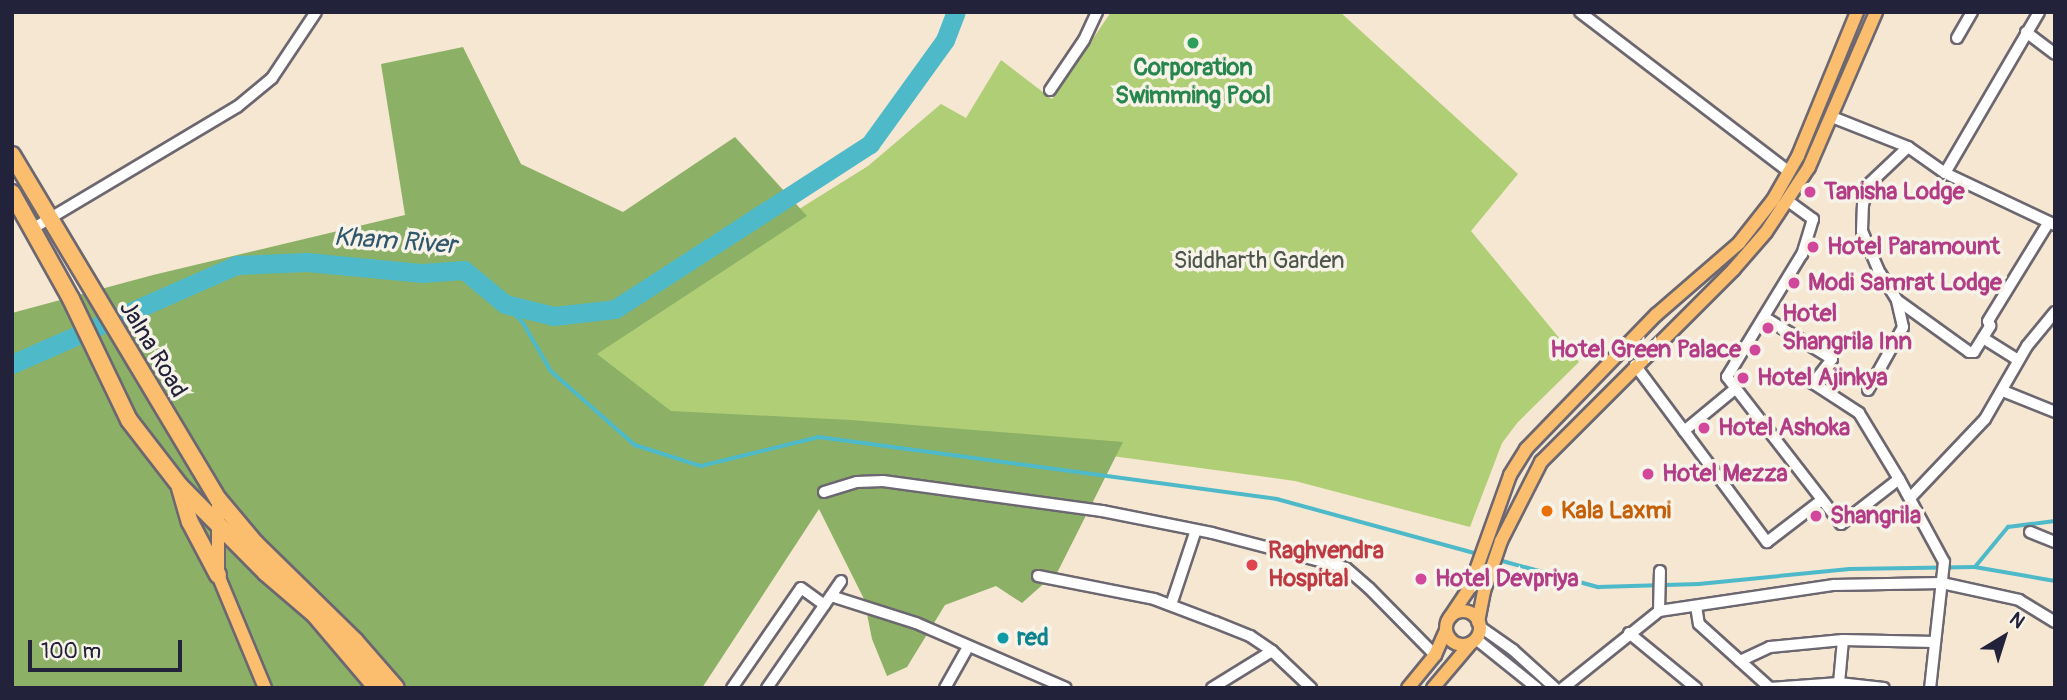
<!DOCTYPE html>
<style>
body{margin:0}
#map{position:relative;width:2067px;height:700px;overflow:hidden;background:#f5e7d2;font-family:Pangolin,sans-serif}
div>[style]{position:absolute}
[style*='--x']{left:calc(var(--x)*1px);top:calc(var(--y)*1px);width:calc(var(--w)*1px);rotate:calc(var(--a)*1deg)}
.green>*{inset:0;background:#b0ce75}
.forest>*{inset:0;background:#8cb166}
.stream>*{height:3.5px;margin:-1.75px;padding:0 1.75px;transform-origin:1.75px;border-radius:1.75px;background:#4db9c9}
.river>*{height:19px;margin:-9.5px;padding:0 9.5px;transform-origin:9.5px;border-radius:9.5px;background:#4db9c9}
.roads{filter:drop-shadow(2px 0 #6c6770) drop-shadow(-2px 0 #6c6770) drop-shadow(0 2px #6c6770) drop-shadow(0 -2px #6c6770)}
.minor>*{height:10px;margin:-5px;padding:0 5px;transform-origin:5px;border-radius:5px;background:#fff}
.major>*{height:12px;margin:-6px;padding:0 6px;transform-origin:6px;border-radius:6px;background:#fbbd6e}
.major>.ring{margin:-6px;padding:0;box-sizing:content-box;background:none;border:12px solid #fbbd6e;border-radius:50%}
.highway>*{height:16px;margin:-8px;padding:0 8px;transform-origin:8px;border-radius:8px;background:#fbbd6e}
.dots>*{width:19px;height:19px;translate:-50% -50%;box-sizing:border-box;border:4px solid #f7f3e8;border-radius:50%}
span{translate:-50% -50%;white-space:nowrap;text-align:center;line-height:1.15;-webkit-text-stroke:7px #f7f3e8;paint-order:stroke}
.leisure-label{font-size:24px;color:#27864d;font-weight:700}
.hotel-label{font-size:24px;color:#b23c85;font-weight:700}
.left{translate:0 -50%;text-align:left}
.right{translate:-100% -50%;text-align:right}
.park-label{font-size:24px;color:#4d564c}
.street-label{font-size:24px;color:#22223b}
.food-label{font-size:24px;color:#c56008;font-weight:700}
.health-label{font-size:24px;color:#be3a42;font-weight:700}
.culture-label{font-size:24px;color:#0d838f;font-weight:700}
.water-label{font-size:26px;color:#31576d;font-style:italic}
.frame{position:absolute;inset:0;border:14px solid #22223b;pointer-events:none}
.north{position:absolute;left:1969px;top:602px;width:70px;height:70px;-webkit-text-stroke:5px #f7f3e8;paint-order:stroke;rotate:38deg;font-size:19px;font-weight:700;line-height:28px;text-align:center;color:#22223b}
.north::after{content:'';display:block;margin:auto;width:24px;height:32px;background:#22223b;clip-path:polygon(50% 0,100% 100%,50% 72%,0 100%)}
.scale{position:absolute;left:28px;top:640px;width:154px;height:32px;box-sizing:border-box;border:4px solid #22223b;border-top:0;padding-left:9px;font-size:21px;line-height:24px;white-space:nowrap;color:#22223b;-webkit-text-stroke:5px #f7f3e8;paint-order:stroke}
</style>
<div id="map">
<div class="green">
<i style="clip-path:polygon(1111px 12px,1340px 12px,1518px 174px,1471px 231px,1579px 362px,1518px 422px,1502px 443px,1470px 527px,1295px 481px,986px 439px,663px 428px,565px 348px,681px 283px,868px 166px,941px 104px,966px 118px,1001px 60px,1052px 99px)"></i>
</div>
<div class="forest">
<i style="clip-path:polygon(463px 47px,521px 164px,623px 212px,735px 137px,807px 216px,597px 354px,671px 411px,851px 420px,1123px 442px,1058px 571px,1022px 603px,996px 586px,945px 605px,907px 667px,887px 676px,872px 639px,864px 599px,819px 509px,702px 688px,12px 688px,12px 313px,153px 275px,405px 215px,381px 64px)"></i>
</div>
<div class="stream">
<i style="--x:505;--y:304;--w:28;--a:46"></i>
<i style="--x:524;--y:324;--w:54;--a:60.1"></i>
<i style="--x:551;--y:371;--w:112;--a:41.4"></i>
<i style="--x:635;--y:445;--w:69;--a:17.7"></i>
<i style="--x:701;--y:466;--w:122;--a:-13.8"></i>
<i style="--x:819;--y:437;--w:462;--a:7.7"></i>
<i style="--x:1277;--y:499;--w:208;--a:15.3"></i>
<i style="--x:1499;--y:560;--w:103;--a:15.3"></i>
<i style="--x:1598;--y:587;--w:101;--a:-1.7"></i>
<i style="--x:1699;--y:584;--w:151;--a:-5.7"></i>
<i style="--x:1849;--y:569;--w:126;--a:-0.9"></i>
<i style="--x:1975;--y:567;--w:52;--a:-50.5"></i>
<i style="--x:2008;--y:527;--w:47;--a:-7.3"></i>
<i style="--x:1975;--y:567;--w:81;--a:9.9"></i>
</div>
<div class="river">
<i style="--x:12;--y:364;--w:245;--a:-23.8"></i>
<i style="--x:236;--y:265;--w:71;--a:-2.4"></i>
<i style="--x:307;--y:262;--w:116;--a:5.5"></i>
<i style="--x:422;--y:273;--w:42;--a:-4.1"></i>
<i style="--x:464;--y:270;--w:53;--a:39.7"></i>
<i style="--x:505;--y:304;--w:50;--a:13.8"></i>
<i style="--x:554;--y:316;--w:61;--a:-6.5"></i>
<i style="--x:615;--y:309;--w:304;--a:-32.9"></i>
<i style="--x:870;--y:144;--w:128;--a:-54.2"></i>
<i style="--x:945;--y:40;--w:30;--a:-69"></i>
</div>
<div class="roads">
<div class="minor">
<i style="--x:1580;--y:12;--w:263;--a:37.4"></i>
<i style="--x:2026;--y:32;--w:36;--a:37"></i>
<i style="--x:1957;--y:38;--w:30;--a:-60"></i>
<i style="--x:1050;--y:90;--w:60;--a:-55.8"></i>
<i style="--x:1084;--y:40;--w:31;--a:-65"></i>
<i style="--x:1832;--y:117;--w:82;--a:21.5"></i>
<i style="--x:1908;--y:147;--w:45;--a:35.1"></i>
<i style="--x:1945;--y:173;--w:122;--a:25.3"></i>
<i style="--x:1945;--y:173;--w:186;--a:-59.7"></i>
<i style="--x:1788;--y:201;--w:31;--a:36"></i>
<i style="--x:1813;--y:219;--w:37;--a:107"></i>
<i style="--x:1802;--y:254;--w:144;--a:121.4"></i>
<i style="--x:1727;--y:377;--w:186;--a:52.2"></i>
<i style="--x:1841;--y:524;--w:73;--a:-37.8"></i>
<i style="--x:1899;--y:479;--w:94;--a:61.5"></i>
<i style="--x:1944;--y:562;--w:127;--a:96.3"></i>
<i style="--x:32;--y:229;--w:239;--a:-30.8"></i>
<i style="--x:237;--y:107;--w:45;--a:-39.6"></i>
<i style="--x:272;--y:78;--w:79;--a:-56.3"></i>
<i style="--x:1897;--y:300;--w:89;--a:35.8"></i>
<i style="--x:1969;--y:352;--w:5;--a:0"></i>
<i style="--x:1974;--y:352;--w:31;--a:-58"></i>
<i style="--x:1990;--y:326;--w:5;--a:-112"></i>
<i style="--x:1988;--y:321;--w:116;--a:-58.4"></i>
<i style="--x:1764;--y:317;--w:80;--a:31.7"></i>
<i style="--x:1832;--y:359;--w:31;--a:128"></i>
<i style="--x:1813;--y:383;--w:55;--a:33.1"></i>
<i style="--x:1859;--y:413;--w:77;--a:58.8"></i>
<i style="--x:1983;--y:338;--w:41;--a:32.2"></i>
<i style="--x:1635;--y:365;--w:221;--a:53.3"></i>
<i style="--x:1767;--y:542;--w:69;--a:-37.4"></i>
<i style="--x:1868;--y:390;--w:72;--a:-60.9"></i>
<i style="--x:1903;--y:327;--w:28;--a:-103"></i>
<i style="--x:1897;--y:300;--w:36;--a:-122"></i>
<i style="--x:1878;--y:269;--w:41;--a:-112.8"></i>
<i style="--x:1862;--y:231;--w:26;--a:-88"></i>
<i style="--x:1863;--y:205;--w:21;--a:-76"></i>
<i style="--x:1868;--y:185;--w:55;--a:-43.5"></i>
<i style="--x:2003;--y:391;--w:56;--a:22"></i>
<i style="--x:1684;--y:431;--w:67;--a:-39.6"></i>
<i style="--x:824;--y:492;--w:34;--a:-17"></i>
<i style="--x:857;--y:482;--w:26;--a:-2"></i>
<i style="--x:883;--y:481;--w:221;--a:7.8"></i>
<i style="--x:1102;--y:511;--w:112;--a:11.3"></i>
<i style="--x:1212;--y:533;--w:138;--a:14.6"></i>
<i style="--x:1346;--y:568;--w:30;--a:41"></i>
<i style="--x:1369;--y:588;--w:94;--a:45.4"></i>
<i style="--x:1910;--y:498;--w:109;--a:-46.5"></i>
<i style="--x:1985;--y:419;--w:84;--a:-60.1"></i>
<i style="--x:2027;--y:346;--w:44;--a:-50.5"></i>
<i style="--x:2030;--y:532;--w:27;--a:22"></i>
<i style="--x:1038;--y:576;--w:118;--a:11.2"></i>
<i style="--x:1154;--y:599;--w:65;--a:20.7"></i>
<i style="--x:1215;--y:622;--w:38;--a:22"></i>
<i style="--x:1250;--y:636;--w:27;--a:34"></i>
<i style="--x:1272;--y:651;--w:54;--a:43.5"></i>
<i style="--x:831;--y:596;--w:89;--a:17.6"></i>
<i style="--x:916;--y:623;--w:163;--a:23.4"></i>
<i style="--x:1171;--y:605;--w:79;--a:-71.6"></i>
<i style="--x:1696;--y:606;--w:18;--a:81"></i>
<i style="--x:1699;--y:624;--w:96;--a:42"></i>
<i style="--x:1659;--y:611;--w:40;--a:-88.6"></i>
<i style="--x:1479;--y:626;--w:42;--a:35.2"></i>
<i style="--x:1513;--y:650;--w:57;--a:42.1"></i>
<i style="--x:1629;--y:633;--w:87;--a:39.4"></i>
<i style="--x:1476;--y:639;--w:78;--a:38.8"></i>
<i style="--x:1740;--y:661;--w:33;--a:-25"></i>
<i style="--x:1770;--y:647;--w:73;--a:-5.5"></i>
<i style="--x:1843;--y:640;--w:92;--a:1.2"></i>
<i style="--x:1839;--y:683;--w:43;--a:-84.7"></i>
<i style="--x:732;--y:688;--w:121;--a:-55.4"></i>
<i style="--x:801;--y:588;--w:29;--a:36"></i>
<i style="--x:767;--y:688;--w:130;--a:-55.3"></i>
<i style="--x:945;--y:688;--w:47;--a:-60.7"></i>
<i style="--x:1212;--y:688;--w:70;--a:-31.7"></i>
<i style="--x:1563;--y:688;--w:123;--a:-38.7"></i>
<i style="--x:1659;--y:611;--w:177;--a:-8.5"></i>
<i style="--x:1834;--y:585;--w:108;--a:-1.1"></i>
<i style="--x:1942;--y:583;--w:79;--a:12.4"></i>
<i style="--x:2019;--y:600;--w:42;--a:31.4"></i>
<i style="--x:1770;--y:688;--w:69;--a:-4.1"></i>
<i style="--x:1839;--y:683;--w:45;--a:6.3"></i>
</div>
<div class="major">
<i style="--x:218;--y:499;--w:76;--a:90"></i>
<i style="--x:218;--y:575;--w:122;--a:67.4"></i>
<i class="ring" style="left:1446px;top:611px;width:22px;height:22px"></i>
<i style="--x:1450;--y:617;--w:36;--a:-56"></i>
<i style="--x:1470;--y:587;--w:119;--a:-70.3"></i>
<i style="--x:1510;--y:475;--w:31;--a:-58"></i>
<i style="--x:1526;--y:449;--w:187;--a:-45.9"></i>
<i style="--x:1656;--y:315;--w:110;--a:-40.9"></i>
<i style="--x:1739;--y:243;--w:55;--a:-51.7"></i>
<i style="--x:1773;--y:200;--w:51;--a:-60.4"></i>
<i style="--x:1798;--y:156;--w:156;--a:-67.7"></i>
<i style="--x:1478;--y:622;--w:32;--a:-79"></i>
<i style="--x:1484;--y:591;--w:53;--a:-71.2"></i>
<i style="--x:1501;--y:541;--w:89;--a:-63.1"></i>
<i style="--x:1541;--y:462;--w:272;--a:-45"></i>
<i style="--x:1733;--y:270;--w:50;--a:-49"></i>
<i style="--x:1766;--y:232;--w:78;--a:-56.5"></i>
<i style="--x:1809;--y:167;--w:169;--a:-66.6"></i>
<i style="--x:1408;--y:688;--w:43;--a:-50.7"></i>
<i style="--x:1435;--y:655;--w:27;--a:-66"></i>
<i style="--x:1433;--y:688;--w:59;--a:-49.8"></i>
</div>
<div class="highway">
<i style="--x:12;--y:155;--w:401;--a:59.1"></i>
<i style="--x:218;--y:499;--w:57;--a:49.9"></i>
<i style="--x:255;--y:543;--w:140;--a:44.4"></i>
<i style="--x:355;--y:641;--w:62;--a:48.9"></i>
<i style="--x:12;--y:193;--w:121;--a:60.9"></i>
<i style="--x:71;--y:299;--w:134;--a:64.4"></i>
<i style="--x:129;--y:420;--w:83;--a:52.3"></i>
<i style="--x:180;--y:486;--w:122;--a:45.3"></i>
<i style="--x:266;--y:573;--w:65;--a:40.6"></i>
<i style="--x:315;--y:615;--w:96;--a:49.7"></i>
<i style="--x:180;--y:488;--w:35;--a:74"></i>
<i style="--x:190;--y:522;--w:60;--a:62.2"></i>
</div>
</div>
<div class="dots">
<i style="left:1193px;top:43px;background:#2e9e5b"></i>
<i style="left:1810px;top:192px;background:#d1479c"></i>
<i style="left:1813px;top:247px;background:#d1479c"></i>
<i style="left:1794px;top:283px;background:#d1479c"></i>
<i style="left:1768px;top:328px;background:#d1479c"></i>
<i style="left:1755px;top:350px;background:#d1479c"></i>
<i style="left:1743px;top:378px;background:#d1479c"></i>
<i style="left:1704px;top:428px;background:#d1479c"></i>
<i style="left:1648px;top:474px;background:#d1479c"></i>
<i style="left:1547px;top:511px;background:#e8710a"></i>
<i style="left:1816px;top:516px;background:#d1479c"></i>
<i style="left:1252px;top:565px;background:#e0444e"></i>
<i style="left:1421px;top:579px;background:#d1479c"></i>
<i style="left:1003px;top:638px;background:#0f9aa8"></i>
</div>
<div class="leisure-label">
<span style="left:1193px;top:82px">Corporation<br>Swimming Pool</span>
</div>
<div class="hotel-label">
<span class="left" style="left:1824px;top:192px">Tanisha Lodge</span>
<span class="left" style="left:1827px;top:247px">Hotel Paramount</span>
<span class="left" style="left:1808px;top:283px">Modi Samrat Lodge</span>
<span class="left" style="left:1782px;top:328px">Hotel<br>Shangrila Inn</span>
<span class="right" style="left:1741px;top:350px">Hotel Green Palace</span>
<span class="left" style="left:1757px;top:378px">Hotel Ajinkya</span>
<span class="left" style="left:1718px;top:428px">Hotel Ashoka</span>
<span class="left" style="left:1662px;top:474px">Hotel Mezza</span>
<span class="left" style="left:1830px;top:516px">Shangrila</span>
<span class="left" style="left:1435px;top:579px">Hotel Devpriya</span>
</div>
<div class="park-label">
<span style="left:1259px;top:261px">Siddharth Garden</span>
</div>
<div class="street-label">
<span style="left:153px;top:349px;rotate:59deg">Jalna Road</span>
</div>
<div class="food-label">
<span class="left" style="left:1561px;top:511px">Kala Laxmi</span>
</div>
<div class="health-label">
<span class="left" style="left:1268px;top:565px">Raghvendra<br>Hospital</span>
</div>
<div class="culture-label">
<span class="left" style="left:1017px;top:638px">red</span>
</div>
<div class="water-label">
<span style="left:395px;top:242px;rotate:4deg">Kham River</span>
</div>
<div class="frame"></div>
<div class="north">N</div>
<div class="scale">100 m</div>
</div>
